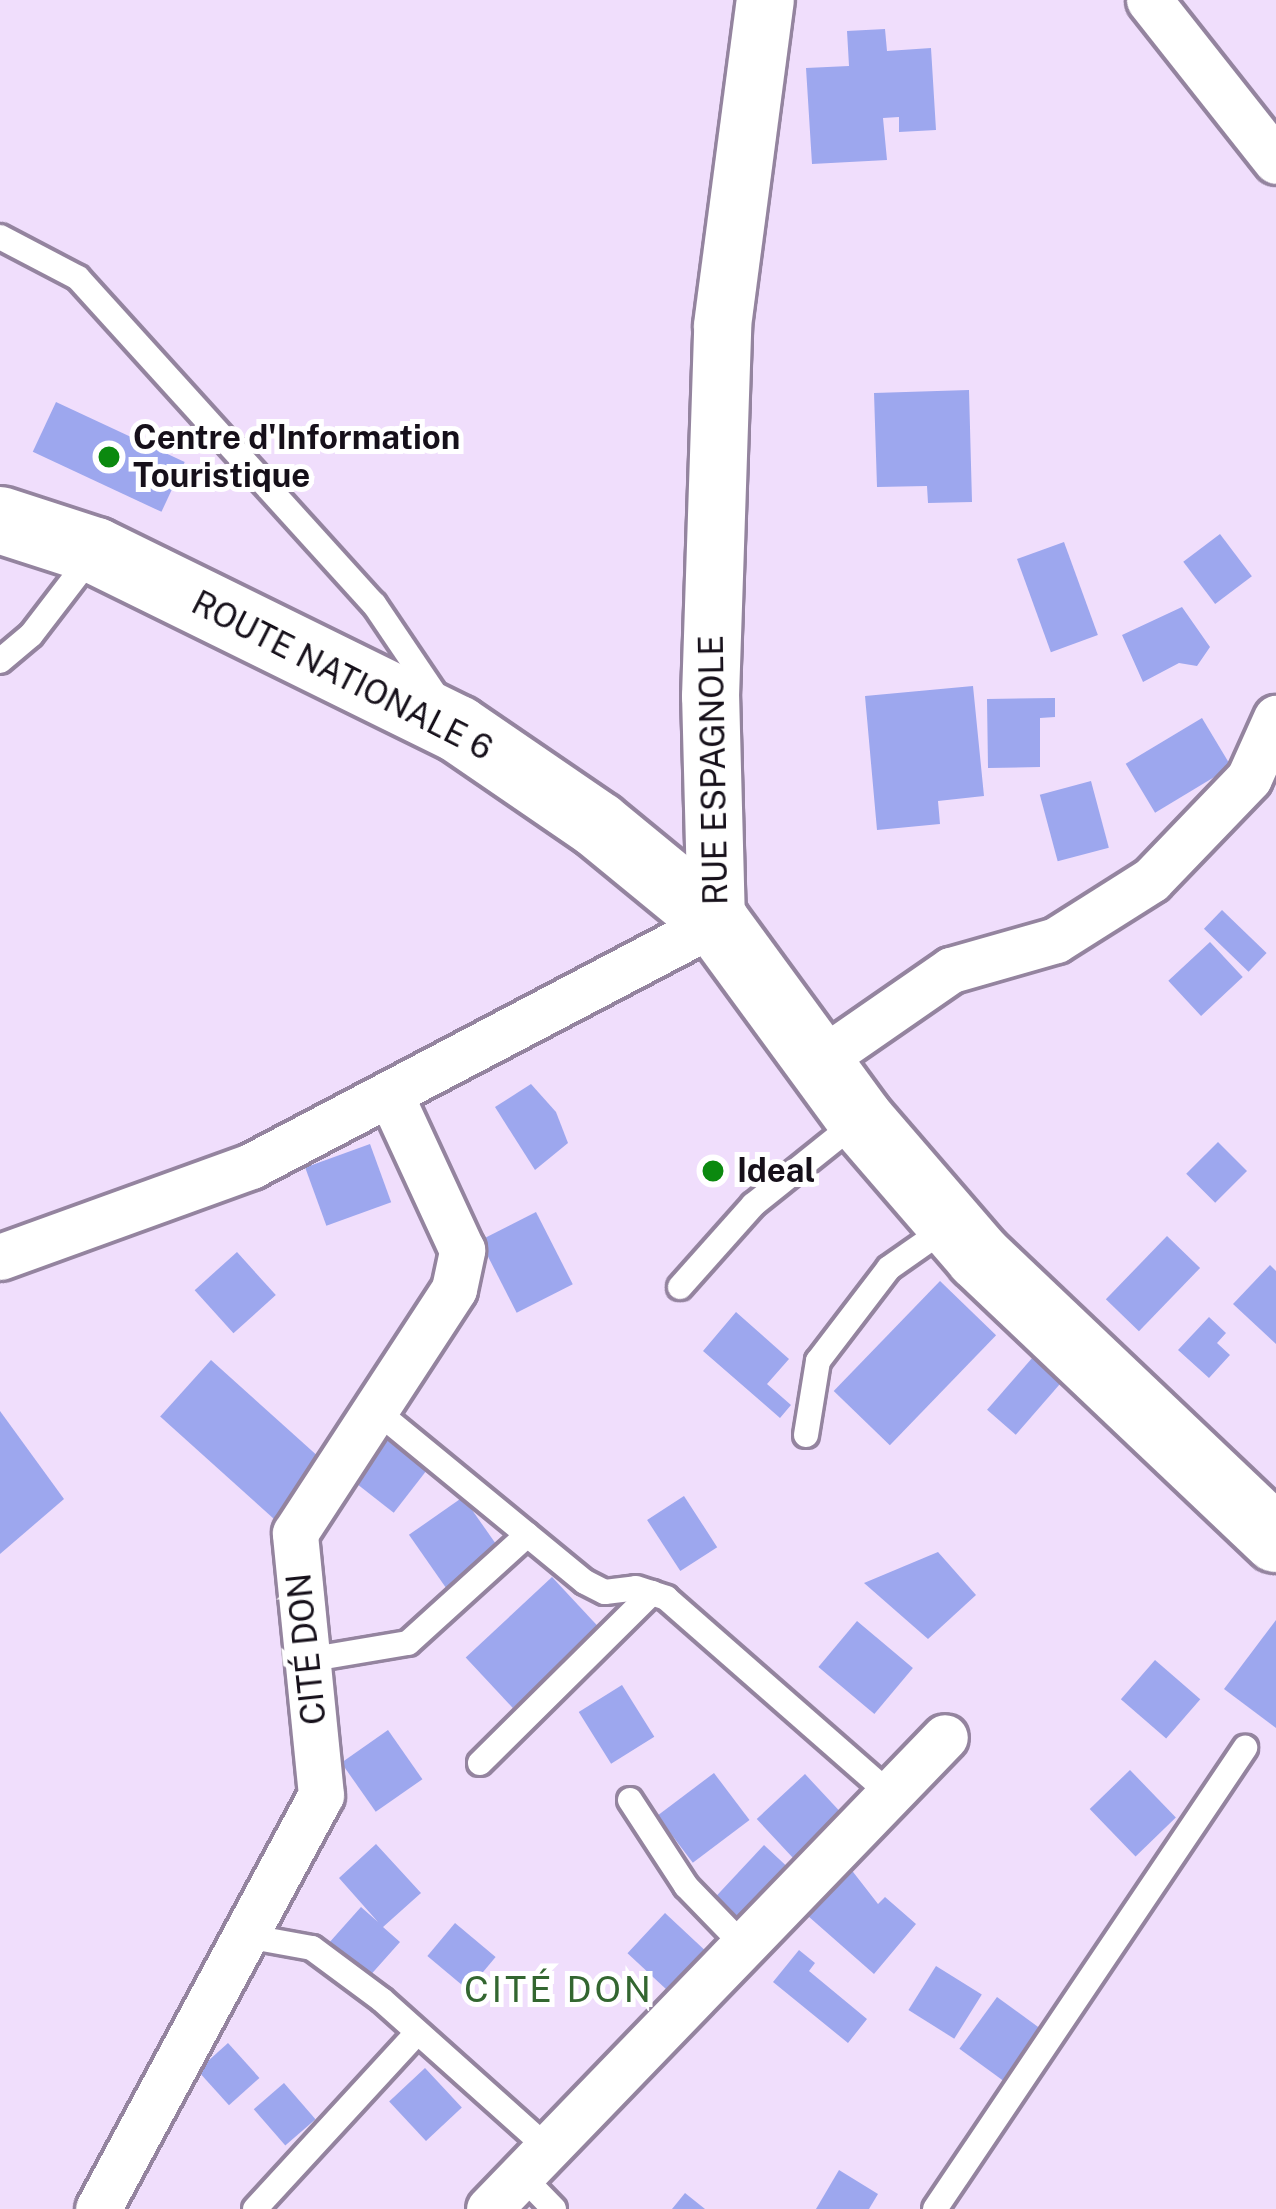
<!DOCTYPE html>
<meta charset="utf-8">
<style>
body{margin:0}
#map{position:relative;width:1276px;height:2209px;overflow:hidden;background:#f0defc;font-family:"Public Sans",sans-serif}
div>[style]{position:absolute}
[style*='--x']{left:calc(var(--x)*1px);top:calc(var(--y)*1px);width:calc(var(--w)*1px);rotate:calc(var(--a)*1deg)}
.building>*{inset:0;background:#9da7ee;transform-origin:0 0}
.roads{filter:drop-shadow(3px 0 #94849f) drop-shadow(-3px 0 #94849f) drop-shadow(0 3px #94849f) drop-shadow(0 -3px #94849f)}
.service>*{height:24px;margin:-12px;padding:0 12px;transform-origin:12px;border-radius:12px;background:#fff}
.minor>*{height:45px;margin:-22.5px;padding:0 22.5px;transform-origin:22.5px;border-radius:22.5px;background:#fff}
.tertiary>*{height:57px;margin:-28.5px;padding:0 28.5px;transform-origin:28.5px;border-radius:28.5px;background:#fff}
.primary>*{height:66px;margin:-33px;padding:0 33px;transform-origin:33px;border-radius:33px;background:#fff}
.dots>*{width:33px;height:33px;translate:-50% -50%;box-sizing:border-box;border:6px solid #fff;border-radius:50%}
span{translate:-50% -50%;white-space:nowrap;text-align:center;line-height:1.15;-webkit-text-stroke:10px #fff;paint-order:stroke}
.poi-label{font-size:33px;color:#16101a;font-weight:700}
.left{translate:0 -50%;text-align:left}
.street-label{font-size:33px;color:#16101a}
.neighbourhood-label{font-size:36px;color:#336630;letter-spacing:3px}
</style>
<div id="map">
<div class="building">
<i style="clip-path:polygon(885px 29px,887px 51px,931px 48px,936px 130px,899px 132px,899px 117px,883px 118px,887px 160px,812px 164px,806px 68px,849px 66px,847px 31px)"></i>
<i style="clip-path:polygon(969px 390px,972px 502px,928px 503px,927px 486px,877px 487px,874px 393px)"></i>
<i style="left:56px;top:402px;width:142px;height:55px;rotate:25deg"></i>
<i style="left:1220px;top:534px;width:53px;height:46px;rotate:53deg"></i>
<i style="left:1064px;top:542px;width:99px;height:50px;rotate:70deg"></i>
<i style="clip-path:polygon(1182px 607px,1210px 647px,1197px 666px,1179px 663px,1143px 682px,1122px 635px)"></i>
<i style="clip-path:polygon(973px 686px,984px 796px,938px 801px,940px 824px,877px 830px,865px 696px)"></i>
<i style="clip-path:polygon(1055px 698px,1055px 717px,1040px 718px,1040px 767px,988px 768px,987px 699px)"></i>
<i style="left:1202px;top:718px;width:57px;height:89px;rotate:59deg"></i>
<i style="left:1091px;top:781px;width:69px;height:53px;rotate:75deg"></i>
<i style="left:1222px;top:910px;width:62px;height:26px;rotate:44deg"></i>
<i style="left:1210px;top:942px;width:48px;height:57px;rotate:47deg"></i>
<i style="clip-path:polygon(531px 1084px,556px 1112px,568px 1143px,535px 1170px,495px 1107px)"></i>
<i style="left:1218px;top:1142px;width:41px;height:45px;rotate:45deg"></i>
<i style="left:370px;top:1144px;width:62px;height:69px;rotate:70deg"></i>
<i style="left:536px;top:1212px;width:81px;height:63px;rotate:63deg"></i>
<i style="left:1167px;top:1236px;width:46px;height:88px;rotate:44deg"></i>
<i style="left:237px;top:1252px;width:58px;height:57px;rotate:48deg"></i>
<i style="clip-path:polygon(1270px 1265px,1276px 1271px,1276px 1344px,1233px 1304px)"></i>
<i style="left:940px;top:1281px;width:78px;height:153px;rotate:44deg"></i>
<i style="clip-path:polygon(736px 1312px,789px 1359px,767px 1384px,791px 1405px,780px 1418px,703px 1351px)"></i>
<i style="clip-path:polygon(1209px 1317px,1226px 1333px,1217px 1343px,1230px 1355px,1209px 1378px,1178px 1350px)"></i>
<i style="left:1033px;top:1357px;width:38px;height:70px;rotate:41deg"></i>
<i style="left:211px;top:1360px;width:166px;height:76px;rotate:42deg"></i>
<i style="clip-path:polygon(0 1411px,64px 1499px,0 1554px)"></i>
<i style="left:383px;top:1437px;width:55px;height:53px;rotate:38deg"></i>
<i style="left:684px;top:1496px;width:61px;height:44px;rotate:57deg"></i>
<i style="left:463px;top:1497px;width:66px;height:66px;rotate:55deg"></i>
<i style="clip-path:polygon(938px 1552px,976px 1595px,928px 1639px,864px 1583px)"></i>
<i style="left:552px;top:1577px;width:69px;height:118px;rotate:47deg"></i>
<i style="clip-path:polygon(1276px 1620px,1276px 1728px,1224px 1689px)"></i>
<i style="left:857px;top:1621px;width:73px;height:60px;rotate:40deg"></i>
<i style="left:1155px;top:1660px;width:60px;height:52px;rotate:41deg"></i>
<i style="left:622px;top:1685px;width:61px;height:51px;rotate:58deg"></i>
<i style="left:388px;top:1730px;width:60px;height:57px;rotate:55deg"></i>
<i style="left:1130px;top:1770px;width:66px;height:56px;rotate:46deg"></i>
<i style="left:714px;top:1773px;width:59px;height:71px;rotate:53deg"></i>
<i style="left:805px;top:1774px;width:69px;height:66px;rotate:47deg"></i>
<i style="clip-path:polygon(376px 1844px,421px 1893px,383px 1927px,400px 1942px,367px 1979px,328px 1944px,361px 1907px,378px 1922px,339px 1878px)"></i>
<i style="left:764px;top:1845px;width:49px;height:76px;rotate:43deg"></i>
<i style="clip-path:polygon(850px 1868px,878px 1904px,885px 1897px,916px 1924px,874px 1974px,808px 1916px)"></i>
<i style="left:665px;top:1913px;width:75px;height:55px;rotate:43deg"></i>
<i style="left:455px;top:1923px;width:53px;height:43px;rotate:40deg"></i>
<i style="clip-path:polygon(799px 1950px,815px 1963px,809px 1971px,867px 2019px,848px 2043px,773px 1982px)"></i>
<i style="left:936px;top:1966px;width:54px;height:52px;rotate:32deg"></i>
<i style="left:997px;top:1997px;width:56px;height:64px;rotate:36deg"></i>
<i style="left:228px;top:2043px;width:47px;height:41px;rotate:48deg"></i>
<i style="left:425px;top:2068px;width:54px;height:49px;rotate:47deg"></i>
<i style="left:284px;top:2083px;width:48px;height:40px;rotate:49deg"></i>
<i style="clip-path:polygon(839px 2170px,878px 2194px,869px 2209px,816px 2209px)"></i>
<i style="clip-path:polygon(685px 2193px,705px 2209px,672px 2209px)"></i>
</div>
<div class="roads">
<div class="service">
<i style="--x:0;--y:237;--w:88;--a:27.7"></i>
<i style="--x:78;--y:278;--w:440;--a:47.8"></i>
<i style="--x:374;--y:604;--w:118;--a:56"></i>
<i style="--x:0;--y:661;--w:40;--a:-40"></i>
<i style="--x:31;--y:635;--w:103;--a:-52.5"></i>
<i style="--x:680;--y:1287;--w:110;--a:-48.3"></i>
<i style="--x:753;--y:1205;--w:134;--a:-38.7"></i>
<i style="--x:379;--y:1413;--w:266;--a:39.4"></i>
<i style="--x:585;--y:1582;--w:22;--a:27"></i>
<i style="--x:605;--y:1592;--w:31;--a:-7"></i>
<i style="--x:636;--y:1588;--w:32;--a:18"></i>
<i style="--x:666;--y:1598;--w:299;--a:41.2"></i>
<i style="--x:806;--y:1435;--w:75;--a:-80.8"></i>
<i style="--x:818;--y:1361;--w:117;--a:-52.6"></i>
<i style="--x:889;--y:1268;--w:73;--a:-35"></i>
<i style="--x:307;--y:1660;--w:102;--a:-9.6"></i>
<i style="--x:408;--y:1643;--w:161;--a:-42.2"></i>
<i style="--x:480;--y:1763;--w:242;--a:-44.7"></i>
<i style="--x:630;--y:1800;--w:103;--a:56.9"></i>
<i style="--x:686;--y:1886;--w:86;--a:45.9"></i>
<i style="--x:246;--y:1936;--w:67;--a:10.3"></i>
<i style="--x:312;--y:1948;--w:87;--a:36.6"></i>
<i style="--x:382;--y:2000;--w:225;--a:41.8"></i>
<i style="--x:524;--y:2178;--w:43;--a:45.9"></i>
<i style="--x:255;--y:2209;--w:236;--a:-47.4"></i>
<i style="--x:935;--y:2209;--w:556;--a:-56.08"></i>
</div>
<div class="minor">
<i style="--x:1149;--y:0;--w:205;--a:51.7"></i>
<i style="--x:818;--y:1062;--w:162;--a:-34.7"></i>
<i style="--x:951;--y:970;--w:109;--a:-15.9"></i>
<i style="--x:1056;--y:940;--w:112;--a:-32.3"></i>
<i style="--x:1151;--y:880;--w:141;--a:-46.1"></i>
<i style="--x:1249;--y:778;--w:66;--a:-65.8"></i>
<i style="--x:0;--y:1257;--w:267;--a:-19.9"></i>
<i style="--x:251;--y:1166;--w:525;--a:-27.69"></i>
<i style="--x:98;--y:2209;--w:470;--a:-61.7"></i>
<i style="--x:321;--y:1795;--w:263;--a:-95.7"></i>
<i style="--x:295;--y:1533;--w:291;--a:-56.9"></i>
<i style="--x:454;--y:1289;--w:40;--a:-78"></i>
<i style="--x:462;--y:1250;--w:170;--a:-114.8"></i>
<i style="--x:489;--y:2209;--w:656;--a:-45.99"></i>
</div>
<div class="tertiary">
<i style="--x:716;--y:922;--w:226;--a:-91.5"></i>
<i style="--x:710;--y:696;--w:371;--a:-88.1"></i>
<i style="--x:722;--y:325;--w:328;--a:-82.5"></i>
</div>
<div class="primary">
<i style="--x:0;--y:520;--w:101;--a:17.9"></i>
<i style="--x:96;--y:551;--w:403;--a:26.2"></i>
<i style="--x:458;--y:729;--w:170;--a:34.4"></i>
<i style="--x:598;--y:825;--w:153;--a:39.4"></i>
<i style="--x:716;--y:922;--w:244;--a:53.8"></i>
<i style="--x:860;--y:1119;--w:182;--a:49.2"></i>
<i style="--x:979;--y:1257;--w:410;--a:43.5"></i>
</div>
</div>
<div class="dots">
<i style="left:109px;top:457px;background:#0b890f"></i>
<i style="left:713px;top:1171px;background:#0b890f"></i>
</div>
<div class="poi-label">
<span class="left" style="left:133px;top:457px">Centre d'Information<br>Touristique</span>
<span class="left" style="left:737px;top:1171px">Ideal</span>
</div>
<div class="street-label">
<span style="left:342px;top:676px;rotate:27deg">ROUTE NATIONALE 6</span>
<span style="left:714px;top:770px;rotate:-91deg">RUE ESPAGNOLE</span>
<span style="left:307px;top:1649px;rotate:-96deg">CITÉ DON</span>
</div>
<div class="neighbourhood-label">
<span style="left:559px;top:1990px">CITÉ DON</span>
</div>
</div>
